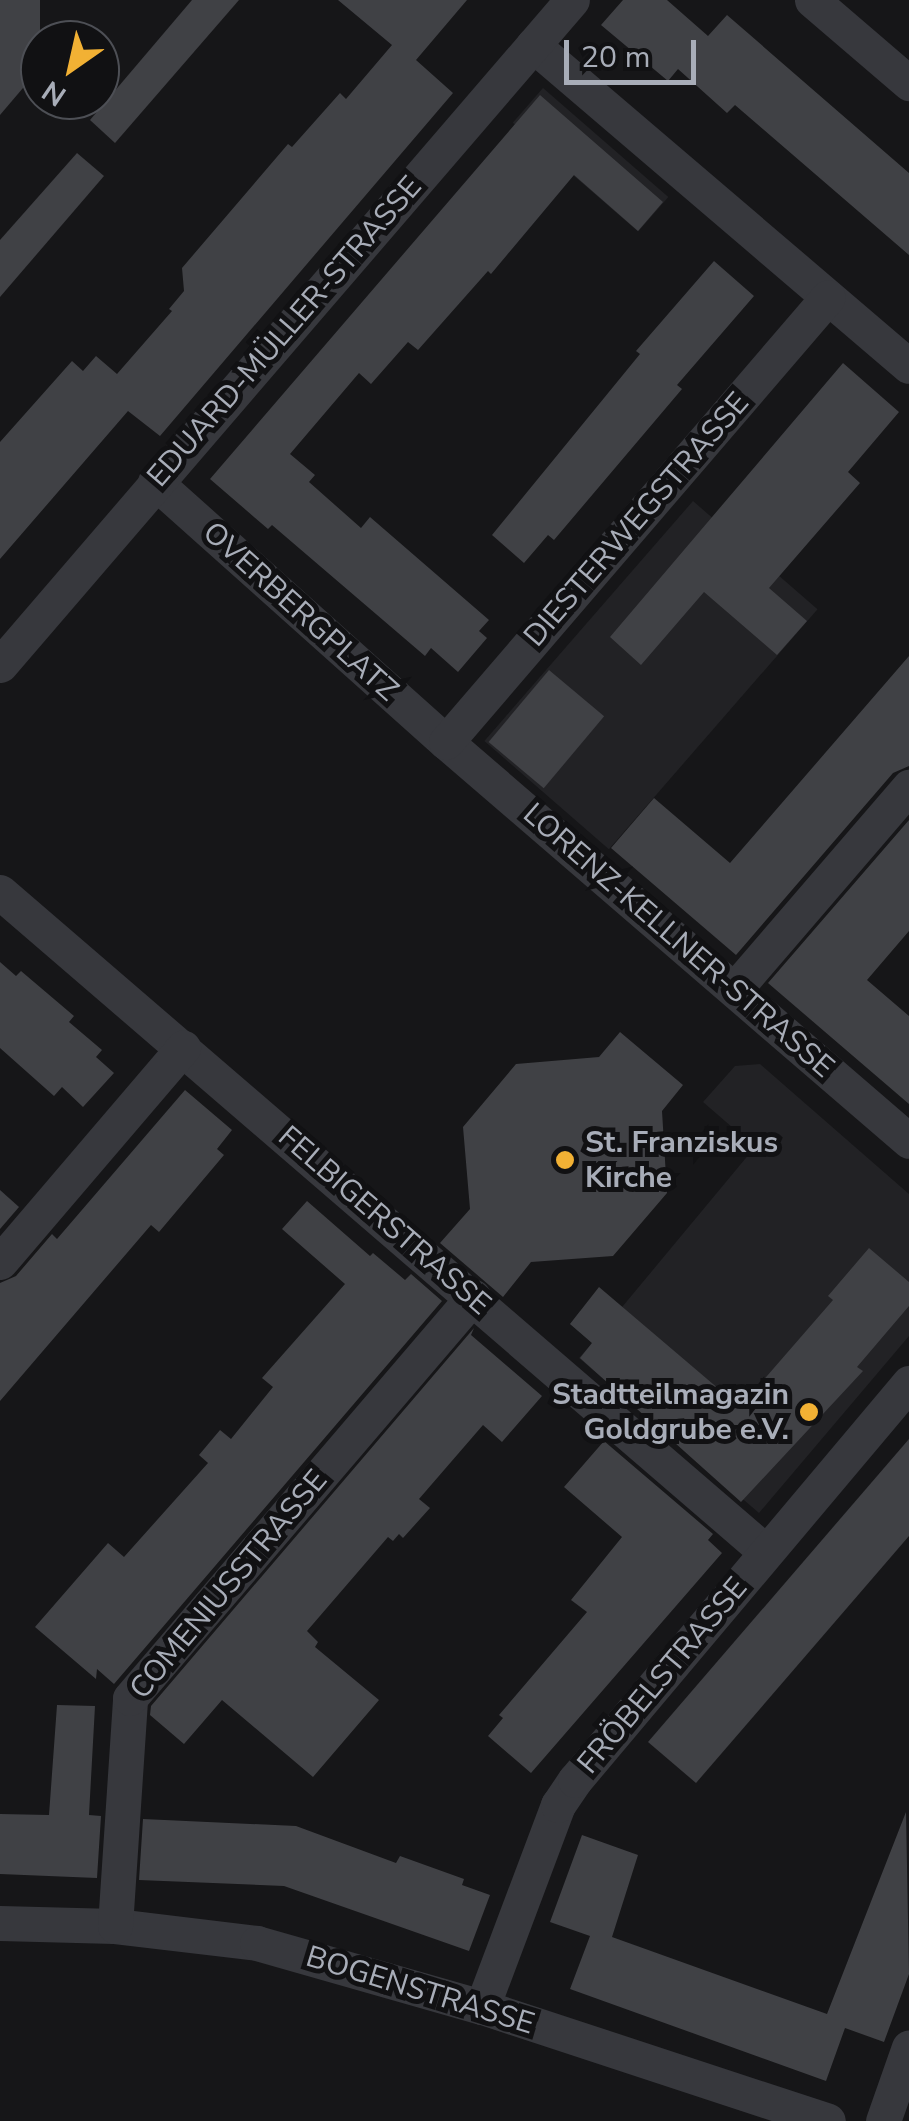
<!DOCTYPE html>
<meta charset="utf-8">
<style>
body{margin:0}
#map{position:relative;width:909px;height:2121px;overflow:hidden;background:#161618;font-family:"Nunito Sans",sans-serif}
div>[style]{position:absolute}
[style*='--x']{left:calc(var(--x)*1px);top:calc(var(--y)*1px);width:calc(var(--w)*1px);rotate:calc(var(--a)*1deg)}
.built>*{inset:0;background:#222225;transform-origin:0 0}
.building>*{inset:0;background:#404145;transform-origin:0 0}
.minor>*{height:35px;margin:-17.5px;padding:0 17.5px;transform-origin:17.5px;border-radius:17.5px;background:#37383d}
.dots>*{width:28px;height:28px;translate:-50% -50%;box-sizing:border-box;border:5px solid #111113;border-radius:50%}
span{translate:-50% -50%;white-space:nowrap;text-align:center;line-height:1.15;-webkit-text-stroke:10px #111113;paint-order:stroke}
.street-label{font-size:30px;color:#a8adb8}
.poi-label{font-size:30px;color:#a8adb8;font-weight:700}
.left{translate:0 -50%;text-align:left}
.right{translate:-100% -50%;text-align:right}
.north{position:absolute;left:20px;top:20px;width:100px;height:100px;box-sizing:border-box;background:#111113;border:2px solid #4d4f55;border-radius:50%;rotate:214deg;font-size:28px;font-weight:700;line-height:40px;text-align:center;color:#a8adb8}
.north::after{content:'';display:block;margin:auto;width:35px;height:45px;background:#f2b134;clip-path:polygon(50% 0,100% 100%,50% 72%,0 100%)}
.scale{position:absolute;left:564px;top:40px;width:132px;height:45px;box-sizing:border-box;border:5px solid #a8adb8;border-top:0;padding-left:12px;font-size:30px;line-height:35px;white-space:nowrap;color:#a8adb8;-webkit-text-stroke:8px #111113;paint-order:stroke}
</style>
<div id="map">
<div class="built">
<i style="left:543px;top:88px;width:166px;height:46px;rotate:41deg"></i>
<i style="left:693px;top:501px;width:165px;height:318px;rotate:41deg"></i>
<i style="clip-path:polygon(760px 1064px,909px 1194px,909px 1336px,759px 1513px,579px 1358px,592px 1343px,570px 1324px,580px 1311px,603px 1330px,755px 1147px,703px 1102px,735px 1066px)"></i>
</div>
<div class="building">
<i style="clip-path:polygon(0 0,40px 0,40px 68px,0 115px)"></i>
<i style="clip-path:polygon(192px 0,239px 0,115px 143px,90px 120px)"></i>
<i style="clip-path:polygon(338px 0,467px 0,416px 60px,453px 93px,160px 436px,128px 411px,0 559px,0 442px,72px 361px,83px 371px,96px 356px,117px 374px,172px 311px,169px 309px,184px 291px,182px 268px,288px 144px,292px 147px,340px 93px,346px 99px,392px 45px)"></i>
<i style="clip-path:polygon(623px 0,667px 0,708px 36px,727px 15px,909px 173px,909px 255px,735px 105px,727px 113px,678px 69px,668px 81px,601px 25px)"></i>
<i style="clip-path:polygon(540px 95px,663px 202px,638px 231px,574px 175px,491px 274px,488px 271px,418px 350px,408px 342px,371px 384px,359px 373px,290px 454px,315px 475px,309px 482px,361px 528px,370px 517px,489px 620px,479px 631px,487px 638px,458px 672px,431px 648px,425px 656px,272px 525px,268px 529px,210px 479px)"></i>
<i style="clip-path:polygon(77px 153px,104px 176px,0 297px,0 240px)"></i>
<i style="clip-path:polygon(714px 261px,754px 296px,677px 385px,682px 389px,554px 540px,548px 535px,524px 563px,492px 535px,640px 354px,636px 351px)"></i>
<i style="clip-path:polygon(843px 363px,899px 412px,848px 472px,860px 483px,769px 588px,807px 621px,777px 655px,704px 592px,641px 665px,610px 637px)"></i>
<i style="clip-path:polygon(909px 656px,909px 766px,893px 773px,736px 955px,611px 848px,654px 798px,730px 863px)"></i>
<i style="left:549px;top:670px;width:72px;height:94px;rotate:40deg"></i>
<i style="clip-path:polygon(909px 820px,909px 931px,867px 980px,909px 1016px,909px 1104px,768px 983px)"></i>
<i style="clip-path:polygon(0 962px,16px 976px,21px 971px,74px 1016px,69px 1022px,102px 1050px,96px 1057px,114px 1073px,83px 1107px,62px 1087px,54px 1096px,0 1048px)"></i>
<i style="clip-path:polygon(620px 1032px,683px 1085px,662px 1111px,667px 1193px,613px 1256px,531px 1262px,503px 1297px,440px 1243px,470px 1209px,463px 1127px,516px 1064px,599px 1057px)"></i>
<i style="clip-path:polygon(185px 1090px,232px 1130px,217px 1149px,224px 1155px,159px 1232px,151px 1225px,0 1401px,0 1283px,16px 1276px,52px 1234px,57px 1239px)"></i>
<i style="clip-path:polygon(0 1190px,19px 1207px,0 1229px)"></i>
<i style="clip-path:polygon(307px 1201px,370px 1256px,373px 1253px,405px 1280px,411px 1274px,442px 1301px,114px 1684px,97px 1669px,96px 1679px,35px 1627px,108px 1543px,124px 1557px,208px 1463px,199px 1455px,220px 1430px,231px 1439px,273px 1387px,262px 1378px,345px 1284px,282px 1229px)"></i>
<i style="clip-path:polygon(869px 1248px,909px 1282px,909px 1306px,857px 1367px,863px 1371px,741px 1502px,580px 1358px,592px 1343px,570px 1324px,599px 1287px,740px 1407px,833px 1300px,828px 1296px)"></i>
<i style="clip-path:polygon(474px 1328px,471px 1335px,542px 1396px,502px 1442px,483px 1425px,419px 1499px,430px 1508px,403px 1538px,399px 1534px,393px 1541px,388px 1537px,307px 1631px,318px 1642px,315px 1647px,379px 1700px,313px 1777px,222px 1700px,184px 1744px,150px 1715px,151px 1706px)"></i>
<i style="clip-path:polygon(909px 1439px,909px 1536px,696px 1783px,648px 1742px)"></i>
<i style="clip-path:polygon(604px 1441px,713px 1534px,708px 1540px,722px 1553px,531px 1773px,488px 1736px,503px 1718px,499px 1715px,587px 1612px,571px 1600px,622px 1537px,564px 1487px)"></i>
<i style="clip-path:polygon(57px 1705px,95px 1706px,89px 1815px,101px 1816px,97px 1878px,0 1874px,0 1814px,49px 1815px)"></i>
<i style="clip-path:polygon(906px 1812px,909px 1974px,884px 2042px,845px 2028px,826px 2081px,570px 1989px,590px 1936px,550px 1922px,582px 1835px,638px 1855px,612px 1937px,827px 2014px)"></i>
<i style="clip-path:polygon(143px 1819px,296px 1826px,396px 1863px,400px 1856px,464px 1879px,462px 1885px,490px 1895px,469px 1951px,284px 1886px,139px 1880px)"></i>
</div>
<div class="minor">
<i style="--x:812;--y:0;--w:128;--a:40.6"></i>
<i style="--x:533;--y:45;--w:494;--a:40.5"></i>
<i style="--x:155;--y:482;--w:390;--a:41.8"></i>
<i style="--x:446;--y:742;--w:611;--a:40.75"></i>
<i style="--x:0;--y:665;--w:877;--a:-49.3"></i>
<i style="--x:446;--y:742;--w:586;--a:-49.36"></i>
<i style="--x:0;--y:892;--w:1011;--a:40.75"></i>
<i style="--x:735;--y:989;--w:267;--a:-49.3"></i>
<i style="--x:0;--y:1262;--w:282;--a:-49.5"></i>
<i style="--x:0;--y:1923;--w:115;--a:1.5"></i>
<i style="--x:115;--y:1926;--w:143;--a:6.8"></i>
<i style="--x:257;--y:1943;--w:234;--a:15.9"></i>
<i style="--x:482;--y:2007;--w:364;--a:18.2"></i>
<i style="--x:115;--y:1926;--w:228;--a:-86.2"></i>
<i style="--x:130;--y:1698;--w:528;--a:-49.46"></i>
<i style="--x:482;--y:2007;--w:216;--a:-69.4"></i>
<i style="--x:558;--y:1805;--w:30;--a:-56"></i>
<i style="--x:575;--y:1780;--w:519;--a:-49.93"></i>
<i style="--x:883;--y:2121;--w:78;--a:-70.6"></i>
</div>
<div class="dots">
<i style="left:565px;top:1160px;background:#f2b134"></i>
<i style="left:809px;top:1412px;background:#f2b134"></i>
</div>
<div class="street-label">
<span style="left:285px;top:332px;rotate:-49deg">EDUARD-MÜLLER-STRASSE</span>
<span style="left:637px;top:520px;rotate:-49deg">DIESTERWEGSTRASSE</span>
<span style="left:300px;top:612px;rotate:42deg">OVERBERGPLATZ</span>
<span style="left:678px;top:941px;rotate:41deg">LORENZ-KELLNER-STRASSE</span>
<span style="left:384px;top:1221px;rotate:41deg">FELBIGERSTRASSE</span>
<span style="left:229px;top:1585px;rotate:-50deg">COMENIUSSTRASSE</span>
<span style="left:663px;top:1676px;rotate:-50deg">FRÖBELSTRASSE</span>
<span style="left:420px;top:1991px;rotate:17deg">BOGENSTRASSE</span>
</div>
<div class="poi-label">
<span class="left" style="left:585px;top:1160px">St. Franziskus<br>Kirche</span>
<span class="right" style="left:789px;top:1412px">Stadtteilmagazin<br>Goldgrube e.V.</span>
</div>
<div class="north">N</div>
<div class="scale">20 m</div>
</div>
